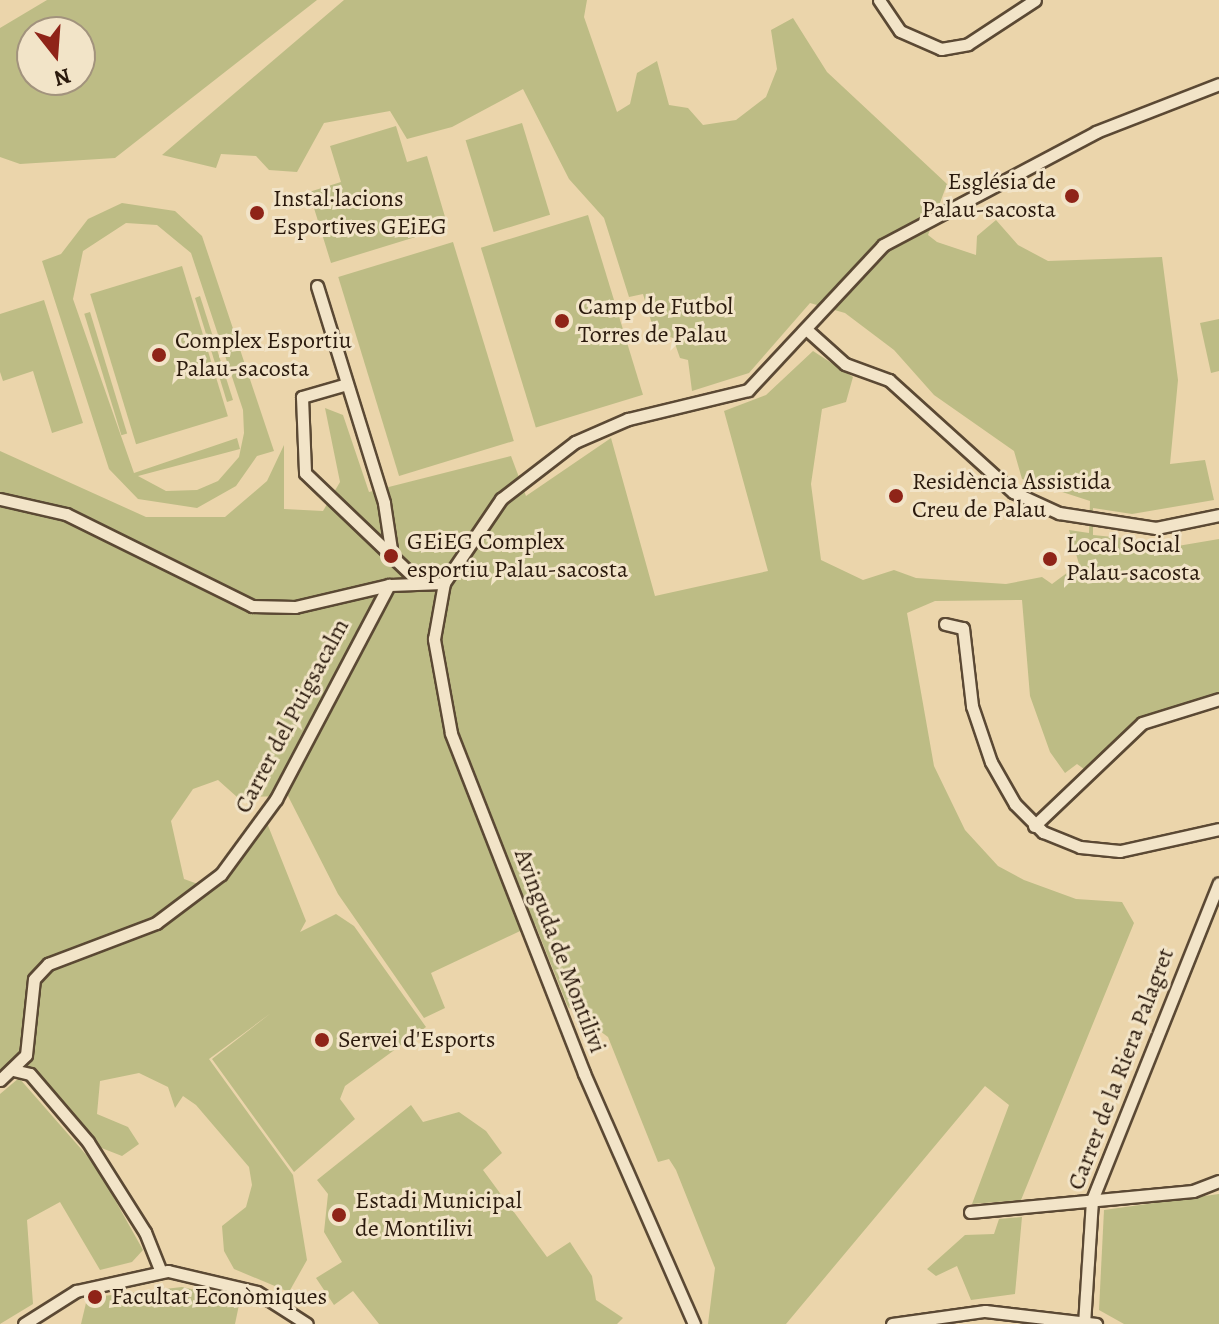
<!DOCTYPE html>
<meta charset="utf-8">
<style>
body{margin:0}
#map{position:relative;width:1219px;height:1324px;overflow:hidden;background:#ebd5ab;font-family:Alegreya,serif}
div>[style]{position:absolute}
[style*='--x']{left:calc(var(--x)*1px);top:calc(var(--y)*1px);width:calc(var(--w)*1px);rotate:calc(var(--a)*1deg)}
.green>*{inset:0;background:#bdbc85;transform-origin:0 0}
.roads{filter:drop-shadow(2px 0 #5b4934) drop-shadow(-2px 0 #5b4934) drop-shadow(0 2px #5b4934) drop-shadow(0 -2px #5b4934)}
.minor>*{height:11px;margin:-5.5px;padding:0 5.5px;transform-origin:5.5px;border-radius:5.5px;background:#f2e4c8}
.dots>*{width:22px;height:22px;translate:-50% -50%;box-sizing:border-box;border:4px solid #f2e4c8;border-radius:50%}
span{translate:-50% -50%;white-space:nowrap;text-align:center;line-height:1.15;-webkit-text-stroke:6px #f2e4c8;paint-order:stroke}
.poi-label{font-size:24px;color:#2b1a0d}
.right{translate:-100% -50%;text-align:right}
.left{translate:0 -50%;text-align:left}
.street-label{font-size:24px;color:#2b1a0d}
.north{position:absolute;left:16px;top:16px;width:80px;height:80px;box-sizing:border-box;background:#f2e4c8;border:2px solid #a2937d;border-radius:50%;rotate:163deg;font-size:22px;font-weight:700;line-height:32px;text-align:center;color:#2b1a0d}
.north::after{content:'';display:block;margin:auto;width:28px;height:36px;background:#8f2418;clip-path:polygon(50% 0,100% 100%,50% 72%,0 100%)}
</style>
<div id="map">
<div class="green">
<i style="clip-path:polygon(evenodd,47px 0,317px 0,115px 158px,20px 164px,0 157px,0 28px,47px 0,80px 32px,80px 80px,32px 80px,32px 32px,80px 32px)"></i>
<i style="clip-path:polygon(344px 0,587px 0,584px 17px,617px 112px,630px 104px,637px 73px,657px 61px,669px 105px,688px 108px,703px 125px,736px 120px,766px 97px,777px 69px,771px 30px,793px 18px,827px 72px,947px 184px,928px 235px,937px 242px,976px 255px,977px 236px,996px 220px,1018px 245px,1048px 261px,1162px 257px,1178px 380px,1170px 464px,1205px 460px,1214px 500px,1132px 514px,1093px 508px,1093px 535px,1143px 540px,1154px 550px,1219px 539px,1219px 694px,1138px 717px,1084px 769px,1077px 764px,1065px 773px,1050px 752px,1030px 696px,1022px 600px,935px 601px,907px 613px,934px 766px,965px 830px,998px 866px,1024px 880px,1076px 899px,1122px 902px,1134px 923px,1021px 1200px,972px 1204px,1009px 1105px,985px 1086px,786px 1324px,708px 1324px,715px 1268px,676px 1170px,669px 1159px,658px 1162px,608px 1037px,568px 1007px,535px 924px,431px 973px,445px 1008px,424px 1018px,338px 894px,288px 796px,237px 797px,218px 780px,193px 789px,171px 821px,184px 879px,209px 888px,267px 823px,306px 921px,300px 932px,336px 914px,354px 926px,426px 1027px,345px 1086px,340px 1099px,355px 1119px,294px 1172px,212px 1059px,271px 1013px,209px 1059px,293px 1175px,307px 1260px,289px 1292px,234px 1269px,224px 1251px,222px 1226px,246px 1207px,252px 1185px,249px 1167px,196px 1105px,183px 1096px,175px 1108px,168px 1087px,139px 1073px,100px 1081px,97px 1114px,128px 1127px,139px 1144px,122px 1156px,99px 1147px,20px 1058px,0 1074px,0 451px,146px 517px,225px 517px,267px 481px,284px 445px,284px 509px,323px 511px,340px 482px,325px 408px,343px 415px,369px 492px,511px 456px,526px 496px,611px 438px,655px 596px,768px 571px,724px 411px,766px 395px,813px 351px,853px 377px,846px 402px,822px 409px,811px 484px,821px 560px,863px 580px,894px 570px,916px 578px,1006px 584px,1042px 577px,1052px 584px,1079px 564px,1069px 530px,1089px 533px,1090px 501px,1022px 479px,1014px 451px,934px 395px,894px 350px,845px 313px,810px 303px,749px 373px,692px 391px,688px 360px,680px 358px,673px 338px,654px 331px,643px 294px,629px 297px,604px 218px,569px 179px,523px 89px,452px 127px,407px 139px,390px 111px,324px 123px,297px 172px,269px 170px,256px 156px,221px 154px,216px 168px,162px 155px)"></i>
<i style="left:522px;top:123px;width:96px;height:59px;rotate:73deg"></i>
<i style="clip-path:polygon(396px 126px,407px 162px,427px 156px,448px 227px,331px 263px,309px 192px,341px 182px,330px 146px)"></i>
<i style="clip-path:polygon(evenodd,122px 203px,175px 211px,202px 236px,274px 451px,257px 456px,236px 486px,197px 508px,138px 499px,109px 469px,42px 261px,61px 254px,88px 219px,122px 203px,126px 223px,157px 225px,191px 253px,243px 410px,244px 433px,239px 457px,218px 481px,197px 490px,166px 491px,138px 476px,240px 449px,237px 438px,134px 473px,73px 299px,83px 251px,126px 223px)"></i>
<i style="left:588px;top:215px;width:188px;height:112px;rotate:73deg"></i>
<i style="left:453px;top:242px;width:208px;height:120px;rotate:73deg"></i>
<i style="left:182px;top:266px;width:157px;height:96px;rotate:73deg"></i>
<i style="clip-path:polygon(200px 296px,233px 400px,227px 402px,195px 298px)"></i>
<i style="clip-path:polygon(44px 300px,83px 423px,52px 433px,33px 371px,3px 381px,0 372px,0 314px)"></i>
<i style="left:90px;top:312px;width:127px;height:6px;rotate:73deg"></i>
<i style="clip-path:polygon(1219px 319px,1219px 371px,1211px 373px,1200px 323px)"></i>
<i style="clip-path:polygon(19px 1078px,96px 1166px,143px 1250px,132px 1262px,100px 1270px,60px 1202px,27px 1220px,33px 1304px,0 1324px,0 1094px)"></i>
<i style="clip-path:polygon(411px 1105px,423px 1122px,459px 1112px,486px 1131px,502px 1153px,483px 1170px,547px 1257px,570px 1242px,592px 1276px,596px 1300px,623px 1318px,617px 1324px,379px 1324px,353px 1291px,334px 1305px,316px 1278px,342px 1262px,324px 1232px,328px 1194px,317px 1180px)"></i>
<i style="clip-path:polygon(1219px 1194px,1219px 1324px,1124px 1324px,1099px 1310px,1104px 1210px)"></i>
<i style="clip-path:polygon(1022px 1217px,1015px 1294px,971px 1300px,957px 1266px,936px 1276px,927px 1269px,965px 1235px,994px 1234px,999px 1219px)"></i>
<i style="clip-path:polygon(182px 1287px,240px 1300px,235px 1324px,81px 1324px,86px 1303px,103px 1296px)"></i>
</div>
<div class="roads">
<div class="minor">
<i style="--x:879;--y:0;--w:37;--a:56"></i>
<i style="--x:900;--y:31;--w:45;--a:23.7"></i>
<i style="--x:941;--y:49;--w:27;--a:-10"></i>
<i style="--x:968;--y:44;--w:80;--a:-33.3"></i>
<i style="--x:317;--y:286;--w:227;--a:72.8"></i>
<i style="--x:384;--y:503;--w:54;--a:81.4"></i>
<i style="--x:806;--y:329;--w:52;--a:41.9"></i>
<i style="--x:845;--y:364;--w:47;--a:20"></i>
<i style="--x:889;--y:380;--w:167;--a:42.1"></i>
<i style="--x:1013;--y:492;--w:51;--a:24.5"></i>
<i style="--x:1059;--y:513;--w:98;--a:8.8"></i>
<i style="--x:1156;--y:528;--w:64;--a:-11.7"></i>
<i style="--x:347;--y:384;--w:47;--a:163.9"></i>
<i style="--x:302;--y:397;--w:76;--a:87.7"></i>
<i style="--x:305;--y:473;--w:153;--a:43.7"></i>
<i style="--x:0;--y:499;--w:68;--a:12.8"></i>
<i style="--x:66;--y:514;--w:208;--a:26.3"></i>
<i style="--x:252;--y:606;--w:43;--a:1.3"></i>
<i style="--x:295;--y:607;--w:97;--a:-13.2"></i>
<i style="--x:945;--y:624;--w:18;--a:13"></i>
<i style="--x:963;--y:628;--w:79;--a:83.4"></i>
<i style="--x:972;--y:706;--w:59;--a:71.3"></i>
<i style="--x:991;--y:762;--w:48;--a:60.3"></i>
<i style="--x:1015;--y:804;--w:40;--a:45"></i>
<i style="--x:1043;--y:832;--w:40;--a:22"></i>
<i style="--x:1080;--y:847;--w:40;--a:5.7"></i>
<i style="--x:1120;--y:851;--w:101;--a:-12.5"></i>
<i style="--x:1034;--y:826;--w:149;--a:-43.6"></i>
<i style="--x:1142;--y:723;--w:81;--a:-17.3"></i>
<i style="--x:13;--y:1070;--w:17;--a:13"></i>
<i style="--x:30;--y:1074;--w:89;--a:49.5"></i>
<i style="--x:88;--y:1142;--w:107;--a:57.7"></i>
<i style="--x:145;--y:1232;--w:43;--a:68.2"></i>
<i style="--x:0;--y:1080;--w:36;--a:-44"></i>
<i style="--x:26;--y:1055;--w:76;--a:-84"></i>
<i style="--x:34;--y:979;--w:21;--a:-47"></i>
<i style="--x:48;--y:964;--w:116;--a:-20.8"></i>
<i style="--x:156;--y:923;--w:81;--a:-37"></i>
<i style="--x:221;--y:874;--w:93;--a:-53.7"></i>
<i style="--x:276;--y:799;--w:242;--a:-62.2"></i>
<i style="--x:389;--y:585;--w:55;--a:-2.1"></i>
<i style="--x:970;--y:1212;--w:224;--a:-5.4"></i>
<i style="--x:1193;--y:1191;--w:28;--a:-21"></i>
<i style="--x:24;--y:1324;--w:62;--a:-32.4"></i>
<i style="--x:76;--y:1291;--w:94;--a:-12.3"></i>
<i style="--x:168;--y:1271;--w:91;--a:13.3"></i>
<i style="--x:257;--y:1292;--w:59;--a:32.6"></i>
<i style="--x:694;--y:1324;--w:274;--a:-113.7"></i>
<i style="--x:584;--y:1073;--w:365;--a:-111.4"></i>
<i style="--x:451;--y:733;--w:96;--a:-100.3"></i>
<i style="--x:434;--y:639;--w:57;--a:-79.9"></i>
<i style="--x:444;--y:583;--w:102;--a:-55.8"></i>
<i style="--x:501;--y:499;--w:93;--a:-37.6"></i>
<i style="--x:575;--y:442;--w:58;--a:-23.5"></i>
<i style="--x:628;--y:419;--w:123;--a:-13.6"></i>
<i style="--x:748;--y:390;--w:198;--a:-47"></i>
<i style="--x:883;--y:245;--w:241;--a:-27.9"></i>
<i style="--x:1096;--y:132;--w:132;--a:-21.3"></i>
<i style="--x:892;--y:1324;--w:94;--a:-8"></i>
<i style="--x:985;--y:1311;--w:112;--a:6.7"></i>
<i style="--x:1084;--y:1324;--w:124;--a:-86.3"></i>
<i style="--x:1092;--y:1200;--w:341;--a:-68.2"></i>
</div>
</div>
<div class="dots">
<i style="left:1072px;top:196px;background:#8f2418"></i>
<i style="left:257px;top:213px;background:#8f2418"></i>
<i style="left:562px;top:321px;background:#8f2418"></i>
<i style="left:159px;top:355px;background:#8f2418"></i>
<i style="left:896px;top:496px;background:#8f2418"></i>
<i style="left:391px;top:556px;background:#8f2418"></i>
<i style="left:1050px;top:559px;background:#8f2418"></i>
<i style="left:322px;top:1040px;background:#8f2418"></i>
<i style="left:339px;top:1215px;background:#8f2418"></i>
<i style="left:95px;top:1297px;background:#8f2418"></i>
</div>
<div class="poi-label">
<span class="right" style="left:1056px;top:196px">Església de<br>Palau-sacosta</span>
<span class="left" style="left:273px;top:213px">Instal·lacions<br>Esportives GEiEG</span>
<span class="left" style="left:578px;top:321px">Camp de Futbol<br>Torres de Palau</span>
<span class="left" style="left:175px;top:355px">Complex Esportiu<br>Palau-sacosta</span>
<span class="left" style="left:912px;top:496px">Residència Assistida<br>Creu de Palau</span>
<span class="left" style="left:407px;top:556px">GEiEG Complex<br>esportiu Palau-sacosta</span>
<span class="left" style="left:1066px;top:559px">Local Social<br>Palau-sacosta</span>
<span class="left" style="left:338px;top:1040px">Servei d'Esports</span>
<span class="left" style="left:355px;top:1215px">Estadi Municipal<br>de Montilivi</span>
<span class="left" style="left:111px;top:1297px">Facultat Econòmiques</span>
</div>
<div class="street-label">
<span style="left:292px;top:716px;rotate:-62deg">Carrer del Puigsacalm</span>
<span style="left:560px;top:951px;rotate:69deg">Avinguda de Montilivi</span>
<span style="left:1121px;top:1069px;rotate:-69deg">Carrer de la Riera Palagret</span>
</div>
<div class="north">N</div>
</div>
